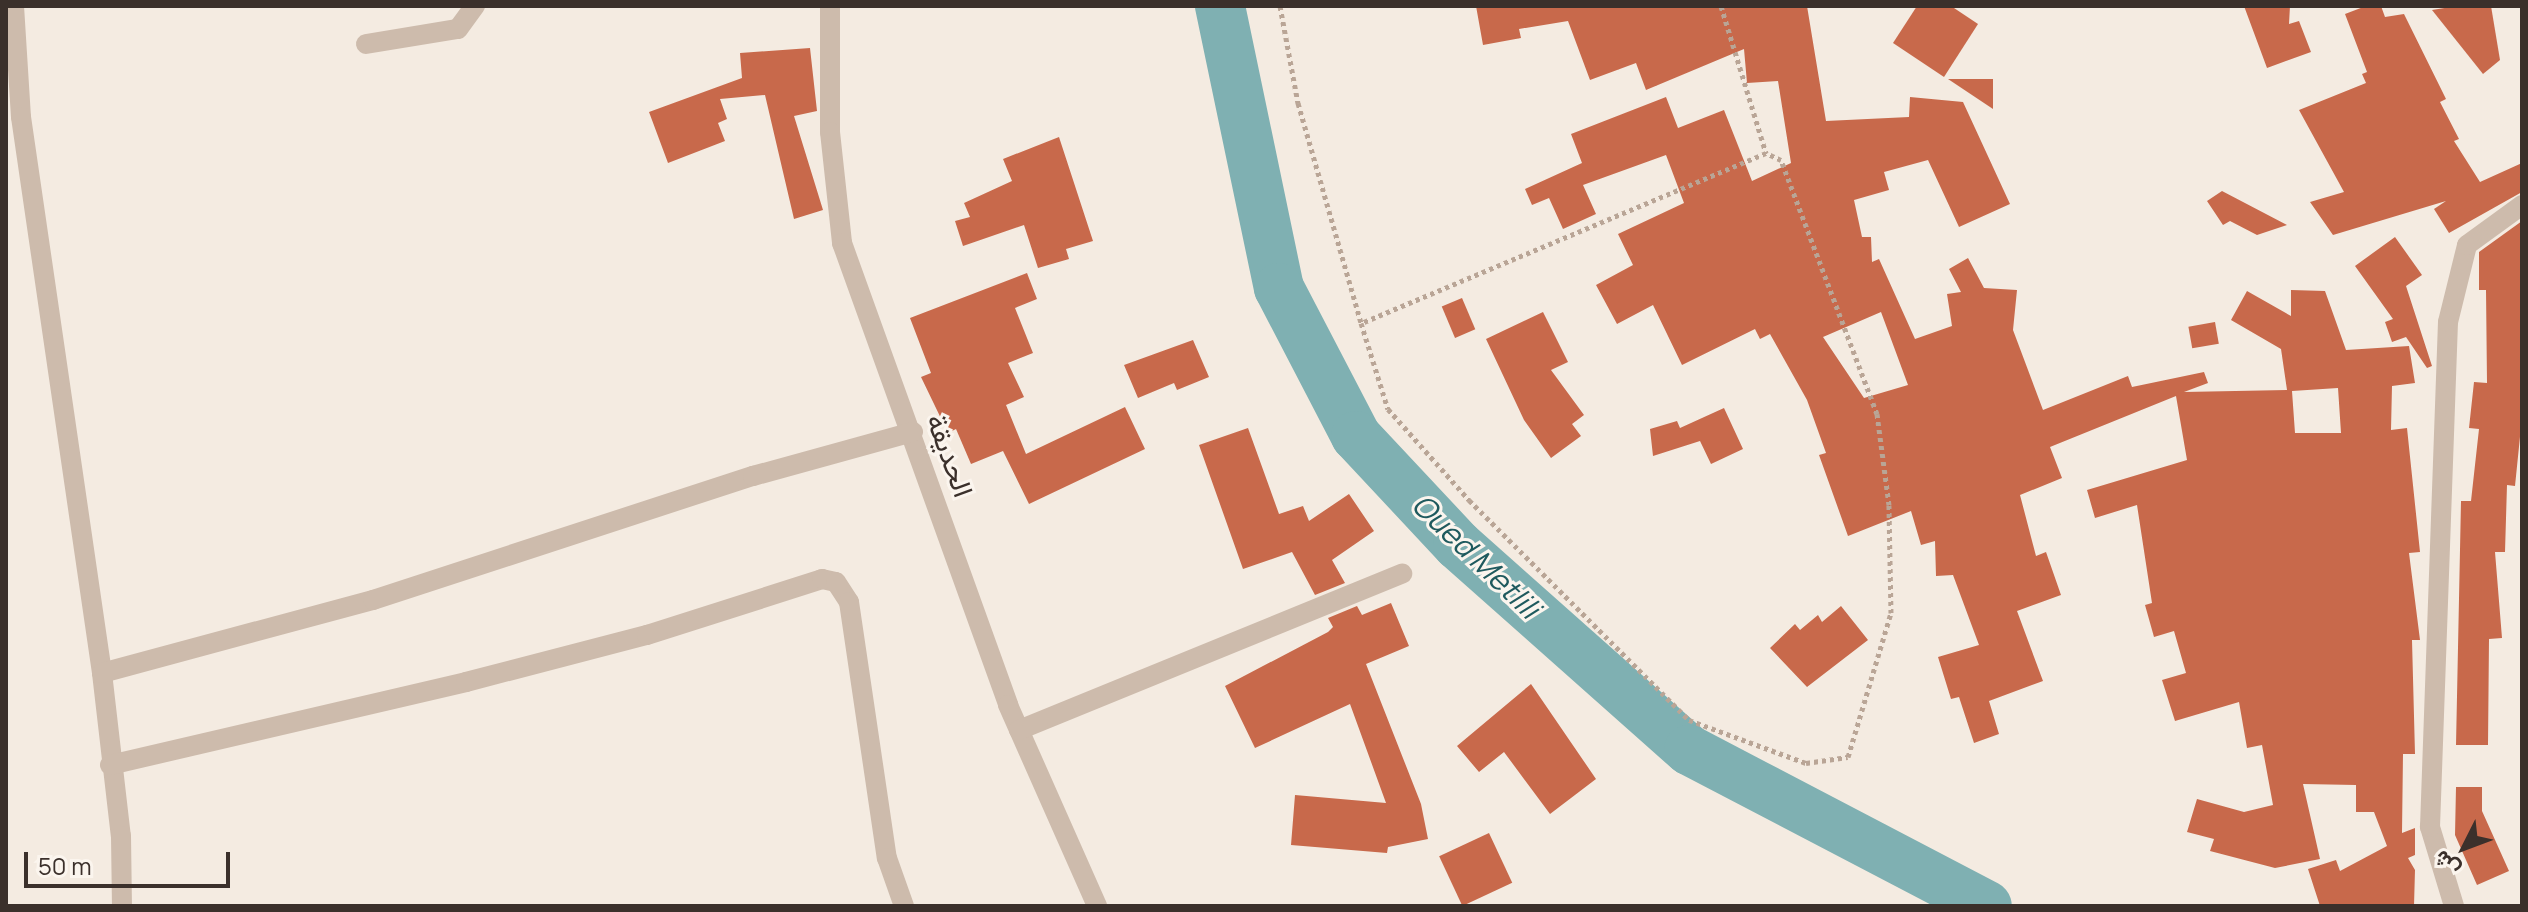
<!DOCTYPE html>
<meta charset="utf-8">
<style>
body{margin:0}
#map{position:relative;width:2528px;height:912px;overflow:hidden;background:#f4ebe1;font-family:Manrope,Vazirmatn,sans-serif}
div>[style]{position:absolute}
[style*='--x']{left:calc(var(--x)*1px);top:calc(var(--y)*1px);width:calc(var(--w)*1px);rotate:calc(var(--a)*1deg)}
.river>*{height:50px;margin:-25px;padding:0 25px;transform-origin:25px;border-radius:25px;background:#7fb0b2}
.building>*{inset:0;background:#c8694b;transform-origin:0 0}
.path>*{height:5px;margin-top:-2.5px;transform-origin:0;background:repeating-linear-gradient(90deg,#b9a596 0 4px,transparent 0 8px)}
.minor>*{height:20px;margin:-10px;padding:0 10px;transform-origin:10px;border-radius:10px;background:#cdbbac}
span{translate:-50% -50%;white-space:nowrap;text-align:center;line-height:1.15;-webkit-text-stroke:6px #fbf5ee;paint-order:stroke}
.street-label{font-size:28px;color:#3b302b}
.water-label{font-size:30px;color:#1f5a5e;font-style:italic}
.frame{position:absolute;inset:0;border:8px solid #3b302b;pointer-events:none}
.north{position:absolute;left:2424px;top:808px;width:80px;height:80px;-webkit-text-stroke:6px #fbf5ee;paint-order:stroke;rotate:228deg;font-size:22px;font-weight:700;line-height:32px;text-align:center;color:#3b302b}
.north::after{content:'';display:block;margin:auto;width:28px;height:36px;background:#3b302b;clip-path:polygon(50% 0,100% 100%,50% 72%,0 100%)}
.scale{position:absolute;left:24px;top:852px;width:206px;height:36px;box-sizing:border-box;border:4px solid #3b302b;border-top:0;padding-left:10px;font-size:24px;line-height:28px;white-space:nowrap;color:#3b302b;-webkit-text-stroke:6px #fbf5ee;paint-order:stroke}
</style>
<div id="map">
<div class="river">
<i style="--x:1220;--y:6;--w:288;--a:78.2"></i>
<i style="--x:1279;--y:288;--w:167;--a:62.5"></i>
<i style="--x:1356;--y:436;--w:149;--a:46.9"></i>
<i style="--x:1458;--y:545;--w:309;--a:41.6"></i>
<i style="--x:1689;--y:750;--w:336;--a:27.6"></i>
</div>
<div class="building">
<i style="clip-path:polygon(evenodd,1476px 6px,1807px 6px,1826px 121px,1909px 117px,1910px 97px,1963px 102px,2010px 204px,1959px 227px,1928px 160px,1884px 172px,1889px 190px,1854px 200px,1862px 237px,1871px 237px,1872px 262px,1879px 259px,1915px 339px,1952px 326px,1947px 294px,1961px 292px,1949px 269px,1968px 258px,1984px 288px,2017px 290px,2013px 330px,2043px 410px,2128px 376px,2132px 387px,2204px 372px,2208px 383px,2184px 392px,2287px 390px,2281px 349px,2231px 320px,2247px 291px,2291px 316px,2291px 290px,2325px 291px,2346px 350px,2409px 346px,2415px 383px,2392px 386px,2391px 430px,2407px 428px,2420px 552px,2409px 553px,2420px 640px,2412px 640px,2415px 754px,2403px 754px,2402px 833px,2415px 828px,2415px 855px,2408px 858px,2415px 870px,2414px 906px,2320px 906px,2308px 869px,2336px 860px,2340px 871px,2387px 846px,2374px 812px,2356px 812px,2356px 785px,2303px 784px,2320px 859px,2275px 868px,2210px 851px,2214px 839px,2187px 832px,2197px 799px,2244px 812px,2273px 805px,2262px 745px,2247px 748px,2239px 702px,2175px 721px,2162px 680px,2186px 673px,2174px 631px,2154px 637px,2145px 605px,2152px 603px,2137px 505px,2095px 518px,2087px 490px,2187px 460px,2176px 396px,2050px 447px,2062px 478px,2020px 495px,2036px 556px,2046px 552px,2061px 595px,2017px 611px,2043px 681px,1989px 701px,1999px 734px,1974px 743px,1959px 697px,1951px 699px,1938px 657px,1979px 645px,1953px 575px,1936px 576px,1935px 541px,1921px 545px,1911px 511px,1848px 536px,1819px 455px,1826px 453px,1807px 400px,1770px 334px,1760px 339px,1755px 329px,1682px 365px,1653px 305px,1617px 324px,1596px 285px,1633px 265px,1618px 234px,1684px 203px,1666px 155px,1583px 185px,1596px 214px,1563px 229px,1549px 198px,1532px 205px,1525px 189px,1582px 163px,1571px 134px,1666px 97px,1678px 128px,1724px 110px,1752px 181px,1791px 163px,1778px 81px,1747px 83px,1744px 49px,1646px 90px,1636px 63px,1590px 80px,1568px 21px,1519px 29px,1521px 38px,1483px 45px,1476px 6px,1881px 312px,1908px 385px,1864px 398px,1823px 337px,1881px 312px,1476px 6px,2338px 388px,2341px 433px,2295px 433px,2292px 391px,2338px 388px)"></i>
<i style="clip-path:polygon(1917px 6px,1951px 6px,1978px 24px,1944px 77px,1893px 43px)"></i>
<i style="clip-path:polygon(2244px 6px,2290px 6px,2289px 24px,2299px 21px,2311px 52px,2267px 68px)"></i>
<i style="clip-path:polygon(2366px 6px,2381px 6px,2385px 17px,2404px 14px,2446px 99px,2440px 102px,2459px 139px,2454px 141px,2480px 182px,2522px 163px,2522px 192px,2449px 233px,2434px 209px,2446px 201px,2333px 235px,2310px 202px,2344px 192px,2299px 110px,2366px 83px,2362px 74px,2367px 72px,2345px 14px)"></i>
<i style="clip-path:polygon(2457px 6px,2491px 6px,2500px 60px,2483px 74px,2432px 10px)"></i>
<i style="clip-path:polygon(810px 48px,817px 111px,794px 116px,823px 210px,794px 219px,765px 95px,720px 99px,727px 119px,718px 123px,725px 141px,668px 163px,649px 112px,742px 78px,740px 53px)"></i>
<i style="clip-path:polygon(1948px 79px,1993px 79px,1993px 109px)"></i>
<i style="clip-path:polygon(1059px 137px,1093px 241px,1066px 249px,1069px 259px,1038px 268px,1024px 225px,963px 246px,955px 221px,970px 217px,964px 203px,1012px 181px,1003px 159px)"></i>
<i style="clip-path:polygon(2222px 191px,2287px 225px,2257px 235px,2230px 221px,2223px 225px,2207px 201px)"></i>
<i style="clip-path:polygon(2522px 221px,2521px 427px,2515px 486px,2507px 485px,2505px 552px,2495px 552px,2502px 638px,2489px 639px,2488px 745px,2456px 745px,2461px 501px,2471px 501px,2479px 429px,2469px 428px,2474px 382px,2487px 383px,2486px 290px,2479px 290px,2479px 252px)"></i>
<i style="clip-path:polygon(2395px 237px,2422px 275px,2406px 286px,2432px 366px,2427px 368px,2406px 337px,2392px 342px,2385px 322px,2393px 319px,2355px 266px)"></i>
<i style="clip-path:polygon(1027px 273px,1037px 299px,1015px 308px,1033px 353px,1008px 363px,1024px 397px,1006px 405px,1026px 454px,1125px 407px,1145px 449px,1029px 504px,1003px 451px,971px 464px,956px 429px,948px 433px,921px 377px,931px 373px,910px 318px)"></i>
<i style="left:1462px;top:298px;width:34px;height:22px;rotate:67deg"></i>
<i style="clip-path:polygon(1543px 312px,1568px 362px,1551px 370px,1584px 415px,1572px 424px,1581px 436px,1551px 458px,1524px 420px,1486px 339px)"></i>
<i style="left:2215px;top:322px;width:22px;height:27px;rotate:80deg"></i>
<i style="clip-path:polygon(1193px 340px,1209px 377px,1177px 390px,1174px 383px,1138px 398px,1124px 365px)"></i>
<i style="clip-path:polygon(1724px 408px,1743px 449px,1711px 464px,1700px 441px,1653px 456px,1650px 429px,1677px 421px,1680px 428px)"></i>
<i style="clip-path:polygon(1248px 428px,1279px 514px,1303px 506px,1309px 521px,1349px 494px,1374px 531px,1332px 560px,1345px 583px,1315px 595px,1292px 552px,1243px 569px,1199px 445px)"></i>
<i style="clip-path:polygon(1391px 603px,1409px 646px,1366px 664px,1421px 804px,1428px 839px,1388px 847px,1387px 853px,1291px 845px,1295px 795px,1386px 803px,1350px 704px,1255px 748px,1225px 686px,1328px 632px,1333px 627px,1328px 618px,1357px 606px,1362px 615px)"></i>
<i style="clip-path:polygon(1841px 606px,1868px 640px,1807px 687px,1770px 648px,1795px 624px,1800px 630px,1818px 615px,1822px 622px)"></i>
<i style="clip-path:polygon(1531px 684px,1596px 779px,1550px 814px,1504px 752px,1479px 772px,1457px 746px)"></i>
<i style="clip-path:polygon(2456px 787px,2482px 787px,2482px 811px,2509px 871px,2477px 885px,2455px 835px)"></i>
<i style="left:1489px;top:833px;width:55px;height:55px;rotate:65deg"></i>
</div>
<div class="path">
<i style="--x:1280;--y:6;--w:99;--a:79.5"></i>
<i style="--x:1298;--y:103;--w:229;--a:74"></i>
<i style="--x:1361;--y:323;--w:90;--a:72.6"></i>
<i style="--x:1388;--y:409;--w:122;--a:48.3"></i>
<i style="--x:1469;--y:500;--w:311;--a:45"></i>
<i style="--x:1689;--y:720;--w:125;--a:20.2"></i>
<i style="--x:1806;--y:763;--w:42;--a:-8.1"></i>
<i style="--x:1848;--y:757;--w:150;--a:-73.4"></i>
<i style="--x:1891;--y:613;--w:108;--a:-91.1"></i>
<i style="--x:1889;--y:505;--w:92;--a:-97.5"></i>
<i style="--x:1877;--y:414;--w:272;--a:-110.7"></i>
<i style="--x:1781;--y:160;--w:17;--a:-155"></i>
<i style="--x:1766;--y:153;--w:439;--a:157.2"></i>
<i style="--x:1721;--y:6;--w:154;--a:73"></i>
</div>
<div class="minor">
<i style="--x:14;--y:6;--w:111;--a:86.4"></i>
<i style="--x:21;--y:117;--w:562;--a:81.71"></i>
<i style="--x:102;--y:673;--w:164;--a:83.4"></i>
<i style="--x:121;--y:836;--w:70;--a:89.2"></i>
<i style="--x:830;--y:6;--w:126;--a:90"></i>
<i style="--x:830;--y:132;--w:112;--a:83.8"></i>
<i style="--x:842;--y:243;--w:491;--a:70.2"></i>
<i style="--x:1008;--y:705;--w:220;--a:66.1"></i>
<i style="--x:366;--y:44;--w:93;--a:-9.3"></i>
<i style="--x:458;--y:29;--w:29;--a:-54"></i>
<i style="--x:102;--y:673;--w:281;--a:-15.1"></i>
<i style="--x:373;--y:600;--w:400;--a:-18.1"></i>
<i style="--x:753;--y:476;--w:166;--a:-15.4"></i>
<i style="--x:1019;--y:730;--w:414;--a:-22.2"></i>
<i style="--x:110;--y:765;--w:366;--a:-13.1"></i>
<i style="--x:466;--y:682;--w:187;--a:-14.6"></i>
<i style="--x:647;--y:635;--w:184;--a:-17.7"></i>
<i style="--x:822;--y:579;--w:14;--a:12"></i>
<i style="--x:836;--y:582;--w:24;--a:57"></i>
<i style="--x:849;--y:602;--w:259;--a:81.6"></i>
<i style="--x:887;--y:858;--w:51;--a:70.5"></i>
<i style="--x:2454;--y:906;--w:83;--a:-106.9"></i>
<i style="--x:2430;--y:827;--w:505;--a:-87.96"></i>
<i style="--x:2448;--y:322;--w:79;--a:-76.1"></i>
<i style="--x:2467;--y:245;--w:68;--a:-36"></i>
</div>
<div class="street-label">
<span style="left:951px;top:455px;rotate:70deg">الحديقة</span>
</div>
<div class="water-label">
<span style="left:1476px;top:556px;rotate:44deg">Oued Metlili</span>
</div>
<div class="frame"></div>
<div class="north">ش</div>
<div class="scale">50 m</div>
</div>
